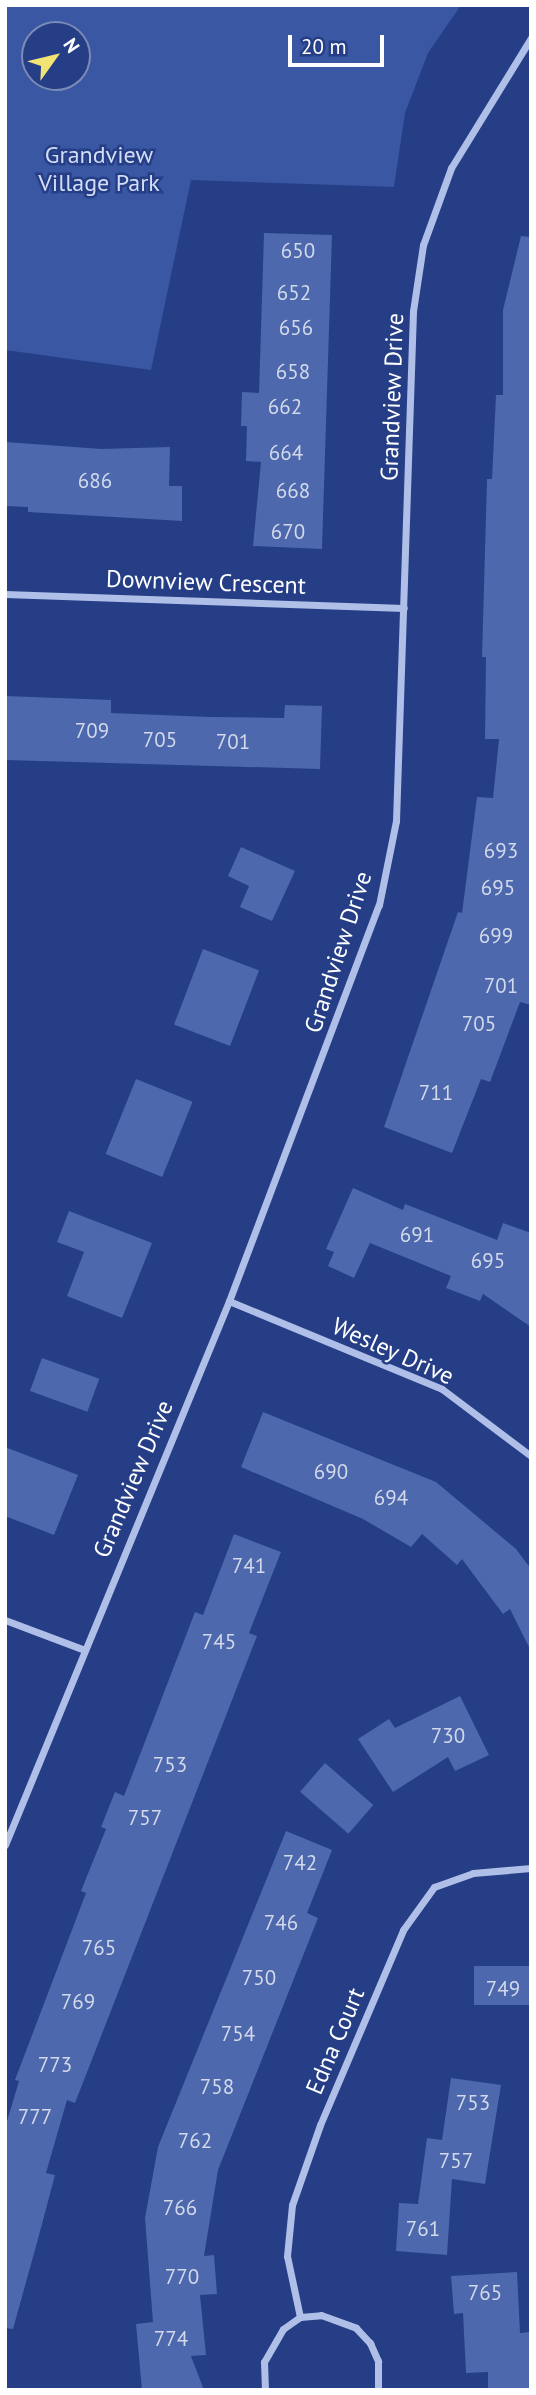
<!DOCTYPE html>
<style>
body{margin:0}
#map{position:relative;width:536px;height:2395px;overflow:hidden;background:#253e86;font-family:"PT Sans",sans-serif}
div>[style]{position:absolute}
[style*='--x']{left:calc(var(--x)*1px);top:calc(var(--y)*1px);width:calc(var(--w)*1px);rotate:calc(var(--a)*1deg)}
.green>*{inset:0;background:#3957a2}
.building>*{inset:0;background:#4d68ad;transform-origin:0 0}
.street>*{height:7px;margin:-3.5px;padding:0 3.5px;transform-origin:3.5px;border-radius:3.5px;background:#b0bfe8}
span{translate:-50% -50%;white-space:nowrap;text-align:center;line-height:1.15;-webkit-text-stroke:5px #253e86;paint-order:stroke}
.number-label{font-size:21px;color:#d2d9ea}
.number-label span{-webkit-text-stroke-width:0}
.park-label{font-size:24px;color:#d3ddf6}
.street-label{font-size:24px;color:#fff}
.frame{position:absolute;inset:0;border:7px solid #fff;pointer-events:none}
.north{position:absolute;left:21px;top:21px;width:70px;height:70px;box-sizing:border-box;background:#253e86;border:2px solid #7c8bb6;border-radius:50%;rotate:56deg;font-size:19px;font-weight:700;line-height:28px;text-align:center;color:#fff}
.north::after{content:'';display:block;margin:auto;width:24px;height:32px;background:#f2e474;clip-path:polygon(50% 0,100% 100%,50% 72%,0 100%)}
.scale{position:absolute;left:288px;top:35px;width:96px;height:32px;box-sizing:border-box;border:4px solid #fff;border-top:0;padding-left:9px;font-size:21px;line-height:24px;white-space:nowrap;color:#fff;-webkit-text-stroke:5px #253e86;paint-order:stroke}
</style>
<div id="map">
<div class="green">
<i style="clip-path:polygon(evenodd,5px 5px,461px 5px,428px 53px,405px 113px,394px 187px,191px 180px,151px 370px,5px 350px,5px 5px,35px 35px,77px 35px,77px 77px,35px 77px,35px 35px)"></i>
</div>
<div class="building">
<i style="clip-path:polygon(264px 233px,332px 235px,322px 549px,253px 546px,261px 462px,246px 461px,247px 426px,241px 426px,242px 392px,259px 393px)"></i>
<i style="clip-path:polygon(521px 236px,531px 237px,531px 1005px,520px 1002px,490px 1082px,481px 1079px,452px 1153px,384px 1127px,458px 912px,462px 913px,477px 797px,493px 798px,499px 739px,485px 739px,486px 657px,482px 657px,487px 479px,492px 479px,496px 395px,503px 395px,503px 310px)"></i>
<i style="clip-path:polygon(6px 442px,101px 449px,170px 447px,169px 486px,182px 486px,182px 521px,28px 512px,28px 507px,5px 506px)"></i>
<i style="clip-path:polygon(5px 696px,111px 700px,111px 713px,210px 717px,284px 718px,285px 705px,322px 706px,320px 769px,5px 760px)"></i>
<i style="clip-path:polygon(241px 847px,295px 871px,272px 921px,240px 907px,249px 886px,228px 876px)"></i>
<i style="left:203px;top:949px;width:60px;height:81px;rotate:21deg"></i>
<i style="left:136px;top:1079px;width:61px;height:81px;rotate:22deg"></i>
<i style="clip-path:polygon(353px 1188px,403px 1210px,405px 1204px,497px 1240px,503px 1223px,531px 1233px,531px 1327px,483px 1294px,480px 1301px,446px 1288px,451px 1276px,370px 1243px,354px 1278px,328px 1266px,334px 1252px,326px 1249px)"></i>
<i style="clip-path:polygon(69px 1211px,152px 1243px,122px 1318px,67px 1296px,84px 1252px,57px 1242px)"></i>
<i style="left:42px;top:1358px;width:61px;height:35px;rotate:20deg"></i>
<i style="clip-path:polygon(263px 1412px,436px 1482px,516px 1549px,531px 1569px,531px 1651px,510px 1609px,503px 1614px,462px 1559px,457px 1565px,422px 1534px,411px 1547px,363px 1519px,241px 1467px)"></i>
<i style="clip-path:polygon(5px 1447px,78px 1475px,54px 1535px,5px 1516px)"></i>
<i style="clip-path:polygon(234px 1534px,281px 1552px,249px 1633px,257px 1636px,75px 2103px,67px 2100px,46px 2173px,55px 2175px,38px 2239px,13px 2329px,5px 2328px,5px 2128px,19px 2081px,15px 2080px,86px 1893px,81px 1891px,106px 1829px,101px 1827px,115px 1792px,124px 1796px,195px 1612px,203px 1615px)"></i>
<i style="clip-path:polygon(460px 1696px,489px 1755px,455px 1771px,448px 1757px,393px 1792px,358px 1739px,389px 1719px,395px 1728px)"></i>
<i style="left:325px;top:1763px;width:64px;height:38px;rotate:41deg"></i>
<i style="clip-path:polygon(286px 1831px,332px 1850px,307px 1913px,318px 1918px,218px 2170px,204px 2256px,214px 2255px,217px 2294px,200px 2295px,206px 2355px,191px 2356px,204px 2390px,142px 2390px,136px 2324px,153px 2322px,145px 2218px,158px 2147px)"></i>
<i style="left:531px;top:1966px;width:39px;height:57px;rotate:90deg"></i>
<i style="clip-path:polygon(451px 2078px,501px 2085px,485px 2184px,452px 2179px,447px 2255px,396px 2251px,399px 2203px,418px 2204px,427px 2138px,442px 2140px)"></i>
<i style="clip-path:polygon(517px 2272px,520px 2333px,530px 2332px,531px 2390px,488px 2390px,488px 2372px,466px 2373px,463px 2313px,454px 2314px,451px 2276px)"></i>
</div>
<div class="street">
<i style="--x:5;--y:594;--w:399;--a:2"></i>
<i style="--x:229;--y:1301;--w:230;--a:22.4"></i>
<i style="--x:442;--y:1389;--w:111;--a:37"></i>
<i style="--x:5;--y:1620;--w:82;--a:20.6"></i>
<i style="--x:5;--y:1845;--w:588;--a:-67.62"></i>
<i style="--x:229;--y:1301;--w:423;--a:-69.3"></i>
<i style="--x:379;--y:905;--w:86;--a:-78.6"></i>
<i style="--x:396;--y:821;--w:510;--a:-88.09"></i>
<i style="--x:413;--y:311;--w:67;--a:-81.4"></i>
<i style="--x:423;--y:245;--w:82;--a:-70"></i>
<i style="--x:451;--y:168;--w:153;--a:-58.4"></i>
<i style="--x:300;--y:2317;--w:62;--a:-102"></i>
<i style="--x:287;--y:2256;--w:51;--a:-84.4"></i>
<i style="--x:292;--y:2205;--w:85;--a:-70.7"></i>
<i style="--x:320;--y:2125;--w:212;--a:-66.9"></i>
<i style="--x:403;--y:1930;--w:53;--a:-54.2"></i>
<i style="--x:434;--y:1887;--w:41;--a:-19.7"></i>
<i style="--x:473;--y:1873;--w:58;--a:-4.9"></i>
<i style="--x:265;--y:2390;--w:28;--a:-92"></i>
<i style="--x:264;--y:2362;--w:38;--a:-60"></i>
<i style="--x:283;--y:2329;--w:21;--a:-35"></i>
<i style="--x:300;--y:2317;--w:21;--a:-5"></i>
<i style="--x:321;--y:2315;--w:37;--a:20"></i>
<i style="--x:356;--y:2328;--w:21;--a:47"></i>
<i style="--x:370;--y:2343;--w:20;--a:66"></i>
<i style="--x:378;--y:2361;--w:29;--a:90"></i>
</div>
<div class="number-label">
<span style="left:298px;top:251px">650</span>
<span style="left:294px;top:293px">652</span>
<span style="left:296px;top:328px">656</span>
<span style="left:293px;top:372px">658</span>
<span style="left:285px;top:407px">662</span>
<span style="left:286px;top:453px">664</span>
<span style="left:95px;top:481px">686</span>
<span style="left:293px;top:491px">668</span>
<span style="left:288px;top:532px">670</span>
<span style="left:92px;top:731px">709</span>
<span style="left:160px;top:740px">705</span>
<span style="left:233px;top:742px">701</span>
<span style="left:501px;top:851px">693</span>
<span style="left:498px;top:888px">695</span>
<span style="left:496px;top:936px">699</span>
<span style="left:501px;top:986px">701</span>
<span style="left:479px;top:1024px">705</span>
<span style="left:436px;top:1093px">711</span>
<span style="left:417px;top:1235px">691</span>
<span style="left:488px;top:1261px">695</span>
<span style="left:331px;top:1472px">690</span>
<span style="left:391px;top:1498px">694</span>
<span style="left:249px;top:1566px">741</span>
<span style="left:219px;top:1642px">745</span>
<span style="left:448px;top:1736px">730</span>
<span style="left:170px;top:1765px">753</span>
<span style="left:145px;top:1818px">757</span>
<span style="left:300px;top:1863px">742</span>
<span style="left:281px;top:1923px">746</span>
<span style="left:99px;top:1948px">765</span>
<span style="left:259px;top:1978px">750</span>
<span style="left:503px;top:1989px">749</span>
<span style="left:78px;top:2002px">769</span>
<span style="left:238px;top:2034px">754</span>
<span style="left:55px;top:2065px">773</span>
<span style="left:217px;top:2087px">758</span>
<span style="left:473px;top:2103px">753</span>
<span style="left:35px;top:2117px">777</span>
<span style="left:195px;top:2141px">762</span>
<span style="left:456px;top:2161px">757</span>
<span style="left:180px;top:2208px">766</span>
<span style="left:423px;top:2229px">761</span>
<span style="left:182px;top:2277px">770</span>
<span style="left:485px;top:2293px">765</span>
<span style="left:171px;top:2339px">774</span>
</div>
<div class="park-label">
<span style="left:99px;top:169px">Grandview<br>Village Park</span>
</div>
<div class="street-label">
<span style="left:392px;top:397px;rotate:-88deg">Grandview Drive</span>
<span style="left:206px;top:582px;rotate:2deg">Downview Crescent</span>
<span style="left:338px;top:952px;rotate:-72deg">Grandview Drive</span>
<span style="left:393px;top:1351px;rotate:24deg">Wesley Drive</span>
<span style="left:133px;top:1479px;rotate:-67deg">Grandview Drive</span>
<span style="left:335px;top:2041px;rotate:-67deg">Edna Court</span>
</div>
<div class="frame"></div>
<div class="north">N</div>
<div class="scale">20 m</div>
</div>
